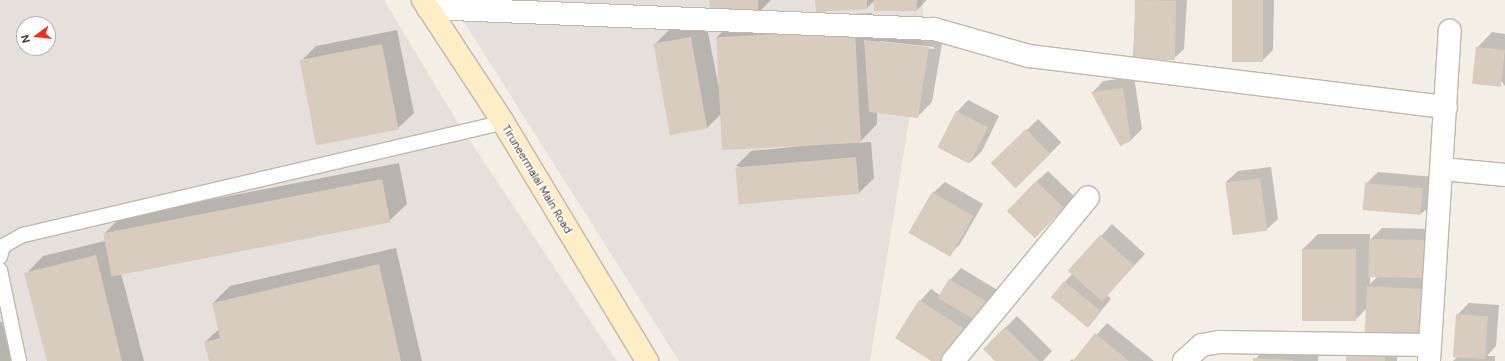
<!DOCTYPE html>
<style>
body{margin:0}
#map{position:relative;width:1505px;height:361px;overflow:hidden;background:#f3eee6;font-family:"DM Sans",sans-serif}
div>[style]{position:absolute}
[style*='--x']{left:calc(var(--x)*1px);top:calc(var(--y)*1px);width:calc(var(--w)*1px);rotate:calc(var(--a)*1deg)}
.industrial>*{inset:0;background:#e5e0db}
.shadow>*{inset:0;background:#0003;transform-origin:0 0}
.building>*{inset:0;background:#d8ccbe;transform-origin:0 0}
.roads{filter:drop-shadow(1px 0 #c1b8ac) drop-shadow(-1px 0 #c1b8ac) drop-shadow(0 1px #c1b8ac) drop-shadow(0 -1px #c1b8ac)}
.lane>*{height:14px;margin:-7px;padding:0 7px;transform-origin:7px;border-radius:7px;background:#fff}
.street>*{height:22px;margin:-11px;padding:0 11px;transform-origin:11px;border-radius:11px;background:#fff}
.secondary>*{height:22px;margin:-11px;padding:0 11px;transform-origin:11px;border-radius:11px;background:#feedc5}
span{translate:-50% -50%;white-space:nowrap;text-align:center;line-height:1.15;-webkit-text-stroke:3px #fff;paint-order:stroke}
.street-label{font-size:11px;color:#463e35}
.north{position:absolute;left:16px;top:16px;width:40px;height:40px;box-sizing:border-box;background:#fff;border:1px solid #b5b2ae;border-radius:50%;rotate:255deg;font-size:11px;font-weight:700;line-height:16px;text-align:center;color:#463e35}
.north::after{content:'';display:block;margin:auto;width:14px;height:18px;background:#f92b17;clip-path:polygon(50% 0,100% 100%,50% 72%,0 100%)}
</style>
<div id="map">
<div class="industrial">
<i style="clip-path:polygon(evenodd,0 0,384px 0,458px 123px,617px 361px,0 361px,0 0,24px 24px,48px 24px,48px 48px,24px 48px,24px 24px)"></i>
<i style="clip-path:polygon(450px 0,922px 0,924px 28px,870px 361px,679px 361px)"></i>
</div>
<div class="shadow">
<i style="clip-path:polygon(710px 0,771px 0,758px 13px)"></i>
<i style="clip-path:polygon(816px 0,875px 0,867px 8px)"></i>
<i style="clip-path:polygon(875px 0,927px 0,917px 10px)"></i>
<i style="clip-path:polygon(1136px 0,1187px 0,1184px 49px,1172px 60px,1133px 58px)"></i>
<i style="clip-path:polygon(1233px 0,1274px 0,1273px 50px,1261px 62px)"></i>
<i style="clip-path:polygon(evenodd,872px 13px,873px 33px,944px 32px,932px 102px,917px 117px,877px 112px,877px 124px,859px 143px,871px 142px,874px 178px,859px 193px,736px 166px,751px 151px,831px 143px,721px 114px,707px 128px,655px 44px,670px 29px,706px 23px,720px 93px,717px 37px,734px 20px,872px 13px,880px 41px,934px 47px,934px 49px,880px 43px,880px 41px)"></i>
<i style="clip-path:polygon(397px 30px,414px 113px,398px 128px,301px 61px,316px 46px)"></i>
<i style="clip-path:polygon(1492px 32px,1505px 34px,1505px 86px,1477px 48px)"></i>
<i style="clip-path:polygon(1134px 77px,1142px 129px,1130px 141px,1092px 93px,1103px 81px)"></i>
<i style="clip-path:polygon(968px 100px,999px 116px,982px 151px,970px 163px,957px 112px)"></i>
<i style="left:1038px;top:119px;width:33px;height:64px;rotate:45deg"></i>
<i style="clip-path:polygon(399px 163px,407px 204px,389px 221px,121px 273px,144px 361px,48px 361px,26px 274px,43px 256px,105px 241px,104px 234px,121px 217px)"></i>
<i style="clip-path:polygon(1271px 167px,1278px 219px,1266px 230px,1226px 182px,1238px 171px)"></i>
<i style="clip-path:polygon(1048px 171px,1074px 196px,1047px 225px,1036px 182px)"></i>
<i style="clip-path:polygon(1378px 172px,1434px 177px,1433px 203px,1421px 214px,1366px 184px)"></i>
<i style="clip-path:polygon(945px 182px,983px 204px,960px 244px,949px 256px,933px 193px)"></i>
<i style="clip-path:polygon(1112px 224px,1145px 254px,1107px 295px,1111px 299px,1087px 327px,1052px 297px,1072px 274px,1069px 271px)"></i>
<i style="clip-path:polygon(evenodd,1382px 228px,1438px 229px,1436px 323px,1367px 308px,1355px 320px,1303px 249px,1318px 234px,1370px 234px,1370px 240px,1382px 228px,1370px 276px,1378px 276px,1370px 284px,1370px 276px)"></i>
<i style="clip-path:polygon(396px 248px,422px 361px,210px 361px,205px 342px,219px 329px,213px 303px,230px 286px)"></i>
<i style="clip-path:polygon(961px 268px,999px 291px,978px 320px,932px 361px,920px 301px,931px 289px,941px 296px,950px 280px)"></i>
<i style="clip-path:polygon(1469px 303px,1499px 305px,1496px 346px,1487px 356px,1495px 356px,1495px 361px,1453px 361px,1458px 356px,1457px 315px)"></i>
<i style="clip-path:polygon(1017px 316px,1052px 351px,1043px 361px,997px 361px,985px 349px)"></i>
<i style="clip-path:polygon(0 322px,2px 322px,11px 361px,0 361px)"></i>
<i style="clip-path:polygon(1107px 323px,1154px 361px,1070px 361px,1072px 359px,1074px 361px)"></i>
<i style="clip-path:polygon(1397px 341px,1397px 361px,1347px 361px)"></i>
<i style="clip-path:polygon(1266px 347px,1319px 349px,1318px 361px,1254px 361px)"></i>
</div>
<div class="building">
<i style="clip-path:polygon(709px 0,758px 0,758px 14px,710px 17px)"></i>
<i style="clip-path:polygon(815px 0,867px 0,867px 9px,816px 12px)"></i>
<i style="left:874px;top:0;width:43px;height:11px"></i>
<i style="left:1135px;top:0;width:41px;height:59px;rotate:1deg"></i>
<i style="left:1232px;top:0;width:31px;height:62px"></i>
<i style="left:855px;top:30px;width:113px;height:139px;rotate:87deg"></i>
<i style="left:691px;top:37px;width:93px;height:38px;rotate:80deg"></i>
<i style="clip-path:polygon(864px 40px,929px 47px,918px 118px,869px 112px)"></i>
<i style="left:382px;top:44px;width:87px;height:84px;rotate:79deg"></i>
<i style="left:1476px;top:47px;width:29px;height:37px;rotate:6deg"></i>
<i style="clip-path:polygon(1123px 88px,1131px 141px,1120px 146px,1091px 92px)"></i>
<i style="left:956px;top:111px;width:36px;height:41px;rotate:27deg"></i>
<i style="left:1026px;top:129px;width:35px;height:49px;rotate:46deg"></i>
<i style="left:856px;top:157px;width:37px;height:121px;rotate:85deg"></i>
<i style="left:1260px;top:178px;width:53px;height:35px;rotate:82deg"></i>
<i style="left:382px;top:179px;width:44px;height:284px;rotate:79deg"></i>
<i style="left:1036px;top:181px;width:39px;height:42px;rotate:44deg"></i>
<i style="left:1365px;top:183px;width:58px;height:27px;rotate:5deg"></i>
<i style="left:932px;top:192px;width:48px;height:47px;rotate:30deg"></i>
<i style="left:1100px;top:235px;width:46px;height:48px;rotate:42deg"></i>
<i style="left:1369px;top:239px;width:58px;height:38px;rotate:1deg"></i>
<i style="left:1302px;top:249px;width:54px;height:72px"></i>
<i style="clip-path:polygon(96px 255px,122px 361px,47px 361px,24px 273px)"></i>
<i style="clip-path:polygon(379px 264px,401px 361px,209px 361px,204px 342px,220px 338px,212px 303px)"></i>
<i style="left:949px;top:279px;width:47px;height:22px;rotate:31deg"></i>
<i style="left:1064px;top:281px;width:48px;height:21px;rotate:39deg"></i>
<i style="left:1367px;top:286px;width:60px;height:47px;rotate:3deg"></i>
<i style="clip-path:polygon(919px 300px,966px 330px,947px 361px,931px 361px,895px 338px)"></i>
<i style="left:1456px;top:314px;width:32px;height:43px;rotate:4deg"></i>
<i style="clip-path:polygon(1005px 327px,1039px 361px,995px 361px,983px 349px)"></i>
<i style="clip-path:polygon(1095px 333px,1129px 361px,1073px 361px)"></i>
<i style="left:1346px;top:352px;width:39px;height:9px"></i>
<i style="clip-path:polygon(1253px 358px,1293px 360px,1293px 361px,1253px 361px)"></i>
</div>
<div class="roads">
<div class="lane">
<i style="--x:0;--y:257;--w:11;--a:-75"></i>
<i style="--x:3;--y:246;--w:23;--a:-29"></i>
<i style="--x:23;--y:235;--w:493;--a:-13.2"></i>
<i style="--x:0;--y:270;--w:93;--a:78.2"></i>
</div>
<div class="street">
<i style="--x:428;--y:8;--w:506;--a:2.38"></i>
<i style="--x:934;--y:29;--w:99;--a:15.9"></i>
<i style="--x:1029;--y:56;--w:420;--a:7"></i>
<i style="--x:1443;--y:169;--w:62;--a:5.5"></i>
<i style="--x:953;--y:361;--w:212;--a:-50.5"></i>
<i style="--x:1184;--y:361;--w:24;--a:-42"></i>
<i style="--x:1202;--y:345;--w:17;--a:-10"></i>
<i style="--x:1219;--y:342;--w:209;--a:0.8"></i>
<i style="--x:1429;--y:361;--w:331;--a:-86.4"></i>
</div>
<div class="secondary">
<i style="--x:423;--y:0;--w:146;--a:56.7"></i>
<i style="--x:503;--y:122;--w:279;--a:58.9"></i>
</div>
</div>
<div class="street-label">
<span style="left:537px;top:179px;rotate:59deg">Tiruneermalai Main Road</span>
</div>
<div class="north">N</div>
</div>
